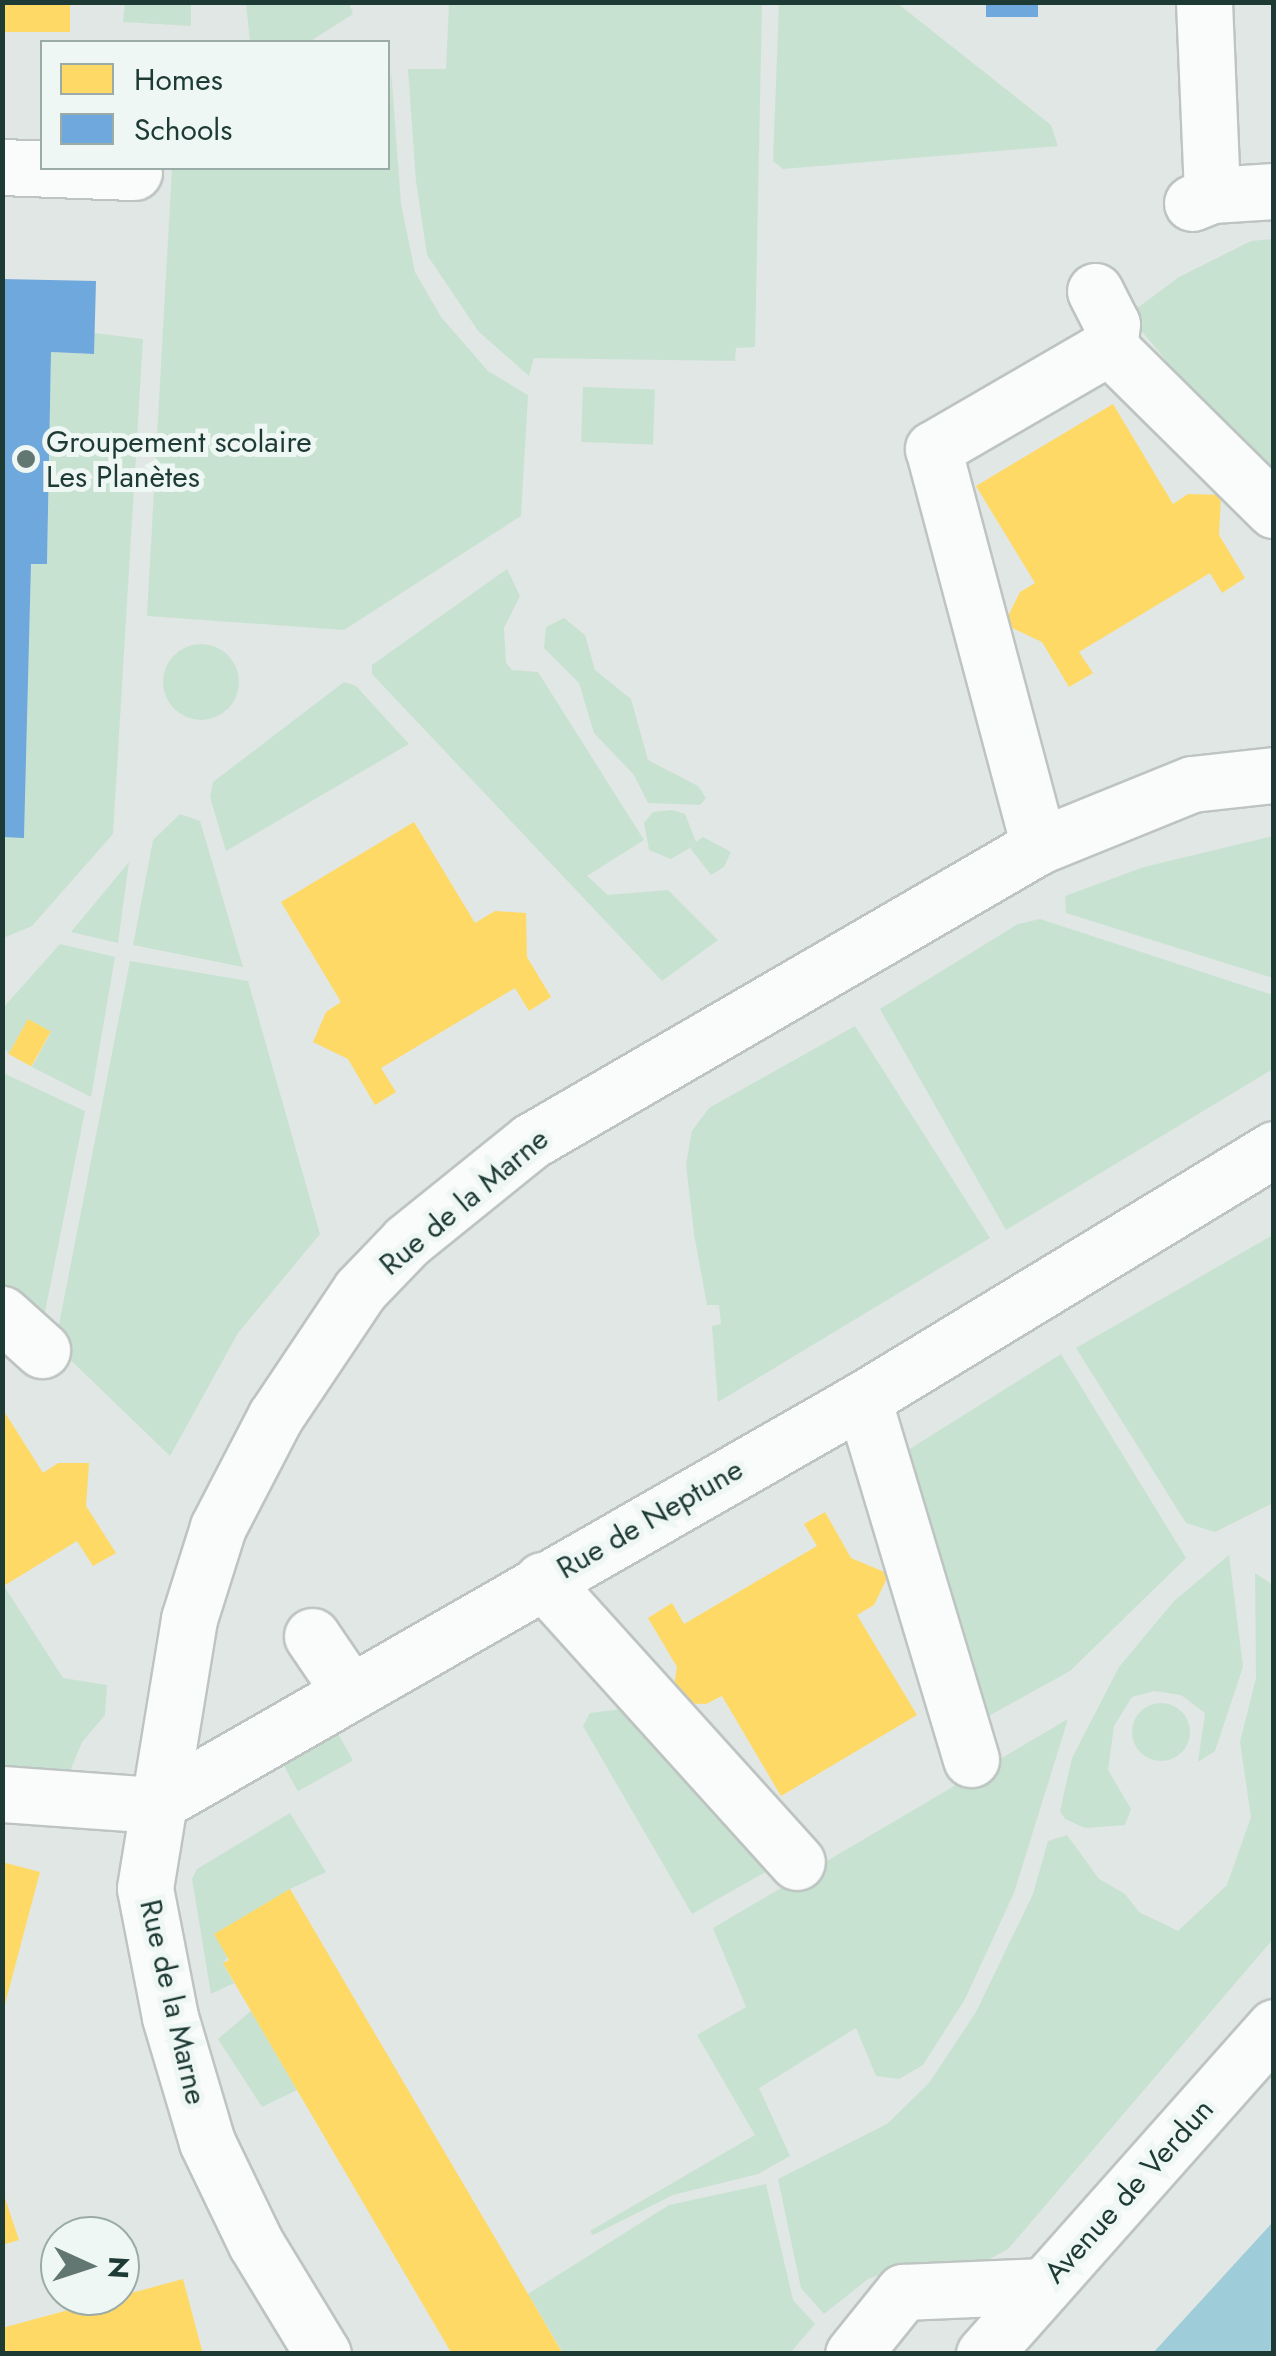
<!DOCTYPE html>
<meta charset="utf-8">
<style>
body{margin:0}
#map{position:relative;width:1276px;height:2356px;overflow:hidden;background:#e0e7e4;font-family:Jost,sans-serif}
div>[style]{position:absolute}
[style*='--x']{left:calc(var(--x)*1px);top:calc(var(--y)*1px);width:calc(var(--w)*1px);rotate:calc(var(--a)*1deg)}
.green>*{inset:0;background:#c8e2d2;transform-origin:0 0}
.round{border-radius:50%}
.water>*{inset:0;background:#9eccd8}
.homes>*{inset:0;background:#ffd966;transform-origin:0 0}
.schools>*{inset:0;background:#6fa8dc;transform-origin:0 0}
.roads{filter:drop-shadow(2px 0 #bdc4c1) drop-shadow(-2px 0 #bdc4c1) drop-shadow(0 2px #bdc4c1) drop-shadow(0 -2px #bdc4c1)}
.minor>*{height:55px;margin:-27.5px;padding:0 27.5px;transform-origin:27.5px;border-radius:27.5px;background:#fafbfb}
.dots>*{width:28px;height:28px;translate:-50% -50%;box-sizing:border-box;border:5px solid #eef7f3;border-radius:50%}
span{translate:-50% -50%;white-space:nowrap;text-align:center;line-height:1.15;-webkit-text-stroke:10px #eef7f3;paint-order:stroke}
.poi-label{font-size:30px;color:#1e3a35}
.left{translate:0 -50%;text-align:left}
.street-label{font-size:30px;color:#1e3a35}
.frame{position:absolute;inset:0;border:5px solid #1e3a35;pointer-events:none}
.legend{position:absolute;left:40px;top:40px;width:350px;height:130px;box-sizing:border-box;background:#eef7f3;border:2px solid #9baba7;margin:0;padding:12px 18px;list-style:none;font-size:30px;color:#1e3a35}
.legend li{display:flex;align-items:center;gap:20px;height:50px}
.legend b{width:50px;border:2px solid #9baba7}
.north{position:absolute;left:40px;top:2216px;width:100px;height:100px;box-sizing:border-box;background:#eef7f3;border:2px solid #9baba7;border-radius:50%;rotate:93deg;font-size:28px;font-weight:700;line-height:40px;text-align:center;color:#1e3a35}
.north::after{content:'';display:block;margin:auto;width:35px;height:45px;background:#627772;clip-path:polygon(50% 0,100% 100%,50% 72%,0 100%)}
</style>
<div id="map">
<div class="green">
<i style="clip-path:polygon(125px 2px,191px 3px,191px 26px,123px 22px)"></i>
<i style="clip-path:polygon(246px 3px,349px 3px,353px 14px,309px 42px,250px 42px)"></i>
<i style="clip-path:polygon(449px 3px,762px 3px,755px 347px,736px 348px,735px 361px,534px 358px,529px 376px,479px 332px,427px 255px,416px 181px,408px 69px,446px 69px)"></i>
<i style="clip-path:polygon(779px 3px,897px 3px,1051px 125px,1058px 146px,783px 169px,773px 161px)"></i>
<i style="clip-path:polygon(391px 70px,401px 204px,415px 272px,441px 317px,488px 371px,528px 395px,521px 516px,344px 630px,147px 616px,172px 168px,388px 168px)"></i>
<i style="clip-path:polygon(1273px 239px,1273px 488px,1128px 315px,1179px 277px,1251px 241px)"></i>
<i style="clip-path:polygon(94px 333px,143px 339px,113px 834px,32px 926px,3px 938px,3px 837px,24px 837px,31px 564px,47px 564px,51px 352px,94px 354px)"></i>
<i style="left:583px;top:387px;width:72px;height:55px;rotate:2deg"></i>
<i style="clip-path:polygon(507px 569px,520px 596px,504px 628px,506px 663px,512px 670px,538px 672px,644px 840px,587px 876px,608px 895px,668px 890px,718px 940px,662px 981px,372px 674px,372px 665px)"></i>
<i style="clip-path:polygon(564px 618px,585px 635px,595px 670px,631px 699px,648px 760px,698px 786px,706px 798px,700px 805px,648px 803px,634px 775px,594px 733px,579px 683px,544px 648px,546px 627px)"></i>
<i class="round" style="left:163px;top:644px;width:76px;height:76px"></i>
<i style="clip-path:polygon(344px 682px,356px 686px,409px 744px,226px 851px,210px 797px,213px 782px)"></i>
<i style="clip-path:polygon(672px 810px,685px 814px,696px 842px,703px 837px,731px 852px,724px 867px,711px 875px,690px 848px,671px 859px,649px 850px,644px 823px,653px 812px)"></i>
<i style="clip-path:polygon(180px 814px,200px 821px,243px 967px,133px 945px,153px 840px)"></i>
<i style="clip-path:polygon(1273px 836px,1273px 978px,1066px 913px,1065px 896px,1144px 867px)"></i>
<i style="clip-path:polygon(129px 862px,118px 943px,71px 932px)"></i>
<i style="clip-path:polygon(1040px 919px,1273px 995px,1273px 1069px,1006px 1230px,880px 1009px,1018px 924px)"></i>
<i style="clip-path:polygon(60px 944px,115px 957px,91px 1097px,32px 1067px,51px 1032px,28px 1020px,9px 1054px,3px 1046px,3px 1008px)"></i>
<i style="clip-path:polygon(130px 961px,248px 981px,320px 1234px,238px 1333px,170px 1456px,55px 1345px)"></i>
<i style="clip-path:polygon(855px 1026px,990px 1238px,718px 1402px,712px 1326px,721px 1324px,719px 1305px,707px 1305px,694px 1234px,686px 1164px,692px 1131px,709px 1108px)"></i>
<i style="clip-path:polygon(3px 1073px,85px 1111px,41px 1332px,3px 1296px)"></i>
<i style="clip-path:polygon(1273px 1235px,1273px 1503px,1215px 1532px,1186px 1523px,1076px 1348px)"></i>
<i style="clip-path:polygon(1061px 1354px,1186px 1558px,1070px 1671px,976px 1723px,897px 1457px)"></i>
<i style="clip-path:polygon(1229px 1555px,1243px 1667px,1215px 1751px,1198px 1762px,1205px 1713px,1181px 1695px,1154px 1691px,1132px 1697px,1114px 1726px,1108px 1770px,1131px 1809px,1125px 1825px,1085px 1828px,1065px 1819px,1060px 1811px,1072px 1758px,1119px 1667px,1174px 1601px)"></i>
<i style="clip-path:polygon(1255px 1573px,1273px 1585px,1273px 1939px,1008px 2249px,979px 2265px,907px 2265px,868px 2279px,824px 2314px,801px 2288px,778px 2179px,887px 2124px,929px 2083px,976px 2012px,1033px 1894px,1048px 1841px,1067px 1835px,1099px 1879px,1125px 1894px,1139px 1912px,1178px 1931px,1227px 1885px,1251px 1817px,1240px 1742px,1256px 1678px)"></i>
<i style="clip-path:polygon(4px 1586px,63px 1678px,107px 1685px,105px 1715px,82px 1742px,68px 1776px,3px 1769px)"></i>
<i class="round" style="left:1132px;top:1703px;width:58px;height:58px"></i>
<i style="clip-path:polygon(630px 1708px,769px 1870px,692px 1914px,583px 1726px,590px 1713px)"></i>
<i style="clip-path:polygon(1068px 1719px,1014px 1893px,965px 1999px,923px 2065px,899px 2079px,876px 2076px,856px 2028px,759px 2088px,790px 2156px,758px 2174px,673px 2195px,593px 2235px,590px 2231px,755px 2135px,697px 2035px,746px 2007px,713px 1928px)"></i>
<i style="left:336px;top:1730px;width:35px;height:63px;rotate:61deg"></i>
<i style="clip-path:polygon(290px 1813px,326px 1872px,290px 1889px,223px 1963px,234px 1983px,211px 1994px,192px 1879px,197px 1869px)"></i>
<i style="clip-path:polygon(251px 2011px,297px 2090px,262px 2107px,218px 2039px)"></i>
<i style="clip-path:polygon(766px 2184px,793px 2300px,815px 2324px,790px 2353px,563px 2353px,528px 2294px,669px 2205px)"></i>
</div>
<div class="water">
<i style="clip-path:polygon(1273px 2222px,1273px 2353px,1153px 2353px)"></i>
</div>
<div class="homes">
<i style="left:2px;top:2px;width:68px;height:30px"></i>
<i style="clip-path:polygon(1113px 404px,1173px 504px,1188px 494px,1221px 495px,1219px 535px,1245px 578px,1222px 593px,1210px 573px,1079px 652px,1093px 673px,1069px 687px,1042px 642px,1004px 624px,1020px 592px,1035px 583px,976px 486px)"></i>
<i style="clip-path:polygon(414px 822px,475px 923px,495px 911px,526px 913px,527px 957px,551px 997px,529px 1011px,515px 988px,381px 1068px,396px 1092px,375px 1105px,348px 1059px,313px 1042px,326px 1012px,341px 1002px,281px 902px)"></i>
<i style="left:28px;top:1019px;width:26px;height:40px;rotate:29deg"></i>
<i style="clip-path:polygon(2px 1408px,43px 1473px,58px 1463px,89px 1463px,86px 1506px,116px 1553px,93px 1566px,77px 1541px,2px 1587px)"></i>
<i style="clip-path:polygon(825px 1512px,851px 1558px,889px 1574px,874px 1605px,857px 1615px,917px 1715px,781px 1796px,722px 1696px,706px 1704px,671px 1703px,677px 1667px,648px 1618px,672px 1603px,684px 1624px,817px 1546px,804px 1524px)"></i>
<i style="clip-path:polygon(2px 1862px,40px 1872px,4px 2008px,2px 2008px)"></i>
<i style="clip-path:polygon(290px 1889px,528px 2294px,563px 2354px,452px 2354px,297px 2090px,223px 1963px,229px 1960px,214px 1934px)"></i>
<i style="clip-path:polygon(2px 2189px,19px 2240px,2px 2245px)"></i>
<i style="clip-path:polygon(183px 2279px,203px 2354px,2px 2354px,2px 2328px)"></i>
</div>
<div class="schools">
<i style="left:986px;top:2px;width:52px;height:15px"></i>
<i style="clip-path:polygon(2px 279px,96px 281px,94px 354px,51px 352px,47px 564px,31px 564px,24px 838px,2px 837px)"></i>
</div>
<div class="roads">
<div class="minor">
<i style="--x:1204;--y:2;--w:193;--a:87.6"></i>
<i style="--x:2;--y:167;--w:132;--a:2.2"></i>
<i style="--x:1192;--y:203;--w:22;--a:-22"></i>
<i style="--x:1212;--y:195;--w:62;--a:-3.7"></i>
<i style="--x:1095;--y:291;--w:37;--a:63"></i>
<i style="--x:1112;--y:324;--w:23;--a:97"></i>
<i style="--x:1109;--y:347;--w:232;--a:44.7"></i>
<i style="--x:1039;--y:846;--w:411;--a:-104.9"></i>
<i style="--x:933;--y:449;--w:203;--a:-30.1"></i>
<i style="--x:2;--y:1314;--w:54;--a:42"></i>
<i style="--x:863;--y:1399;--w:376;--a:73.3"></i>
<i style="--x:542;--y:1580;--w:380;--a:47.9"></i>
<i style="--x:312;--y:1636;--w:68;--a:55.8"></i>
<i style="--x:2;--y:1794;--w:152;--a:4.1"></i>
<i style="--x:154;--y:1805;--w:817;--a:-29.8"></i>
<i style="--x:863;--y:1399;--w:481;--a:-31.3"></i>
<i style="--x:323;--y:2354;--w:129;--a:-121.3"></i>
<i style="--x:256;--y:2244;--w:113;--a:-115.7"></i>
<i style="--x:207;--y:2142;--w:130;--a:-106.5"></i>
<i style="--x:170;--y:2017;--w:131;--a:-101"></i>
<i style="--x:145;--y:1888;--w:273;--a:-80.7"></i>
<i style="--x:189;--y:1619;--w:96;--a:-72.5"></i>
<i style="--x:218;--y:1527;--w:124;--a:-62.6"></i>
<i style="--x:275;--y:1417;--w:153;--a:-56.2"></i>
<i style="--x:360;--y:1290;--w:68;--a:-46.2"></i>
<i style="--x:407;--y:1241;--w:159;--a:-38.9"></i>
<i style="--x:531;--y:1141;--w:587;--a:-30.14"></i>
<i style="--x:1039;--y:846;--w:165;--a:-22.1"></i>
<i style="--x:1192;--y:784;--w:82;--a:-6.3"></i>
<i style="--x:853;--y:2354;--w:80;--a:-51.1"></i>
<i style="--x:903;--y:2292;--w:141;--a:-2.4"></i>
<i style="--x:984;--y:2354;--w:437;--a:-48.4"></i>
</div>
</div>
<div class="dots">
<i style="left:26px;top:459px;background:#627772"></i>
</div>
<div class="poi-label">
<span class="left" style="left:46px;top:459px">Groupement scolaire<br>Les Planètes</span>
</div>
<div class="street-label">
<span style="left:464px;top:1202px;rotate:-40deg">Rue de la Marne</span>
<span style="left:650px;top:1519px;rotate:-30deg">Rue de Neptune</span>
<span style="left:173px;top:2002px;rotate:77deg">Rue de la Marne</span>
<span style="left:1129px;top:2191px;rotate:-48deg">Avenue de Verdun</span>
</div>
<div class="frame"></div>
<ul class="legend">
<li><b style="height:28px;background:#ffd966"></b>Homes</li>
<li><b style="height:28px;background:#6fa8dc"></b>Schools</li>
</ul>
<div class="north">N</div>
</div>
